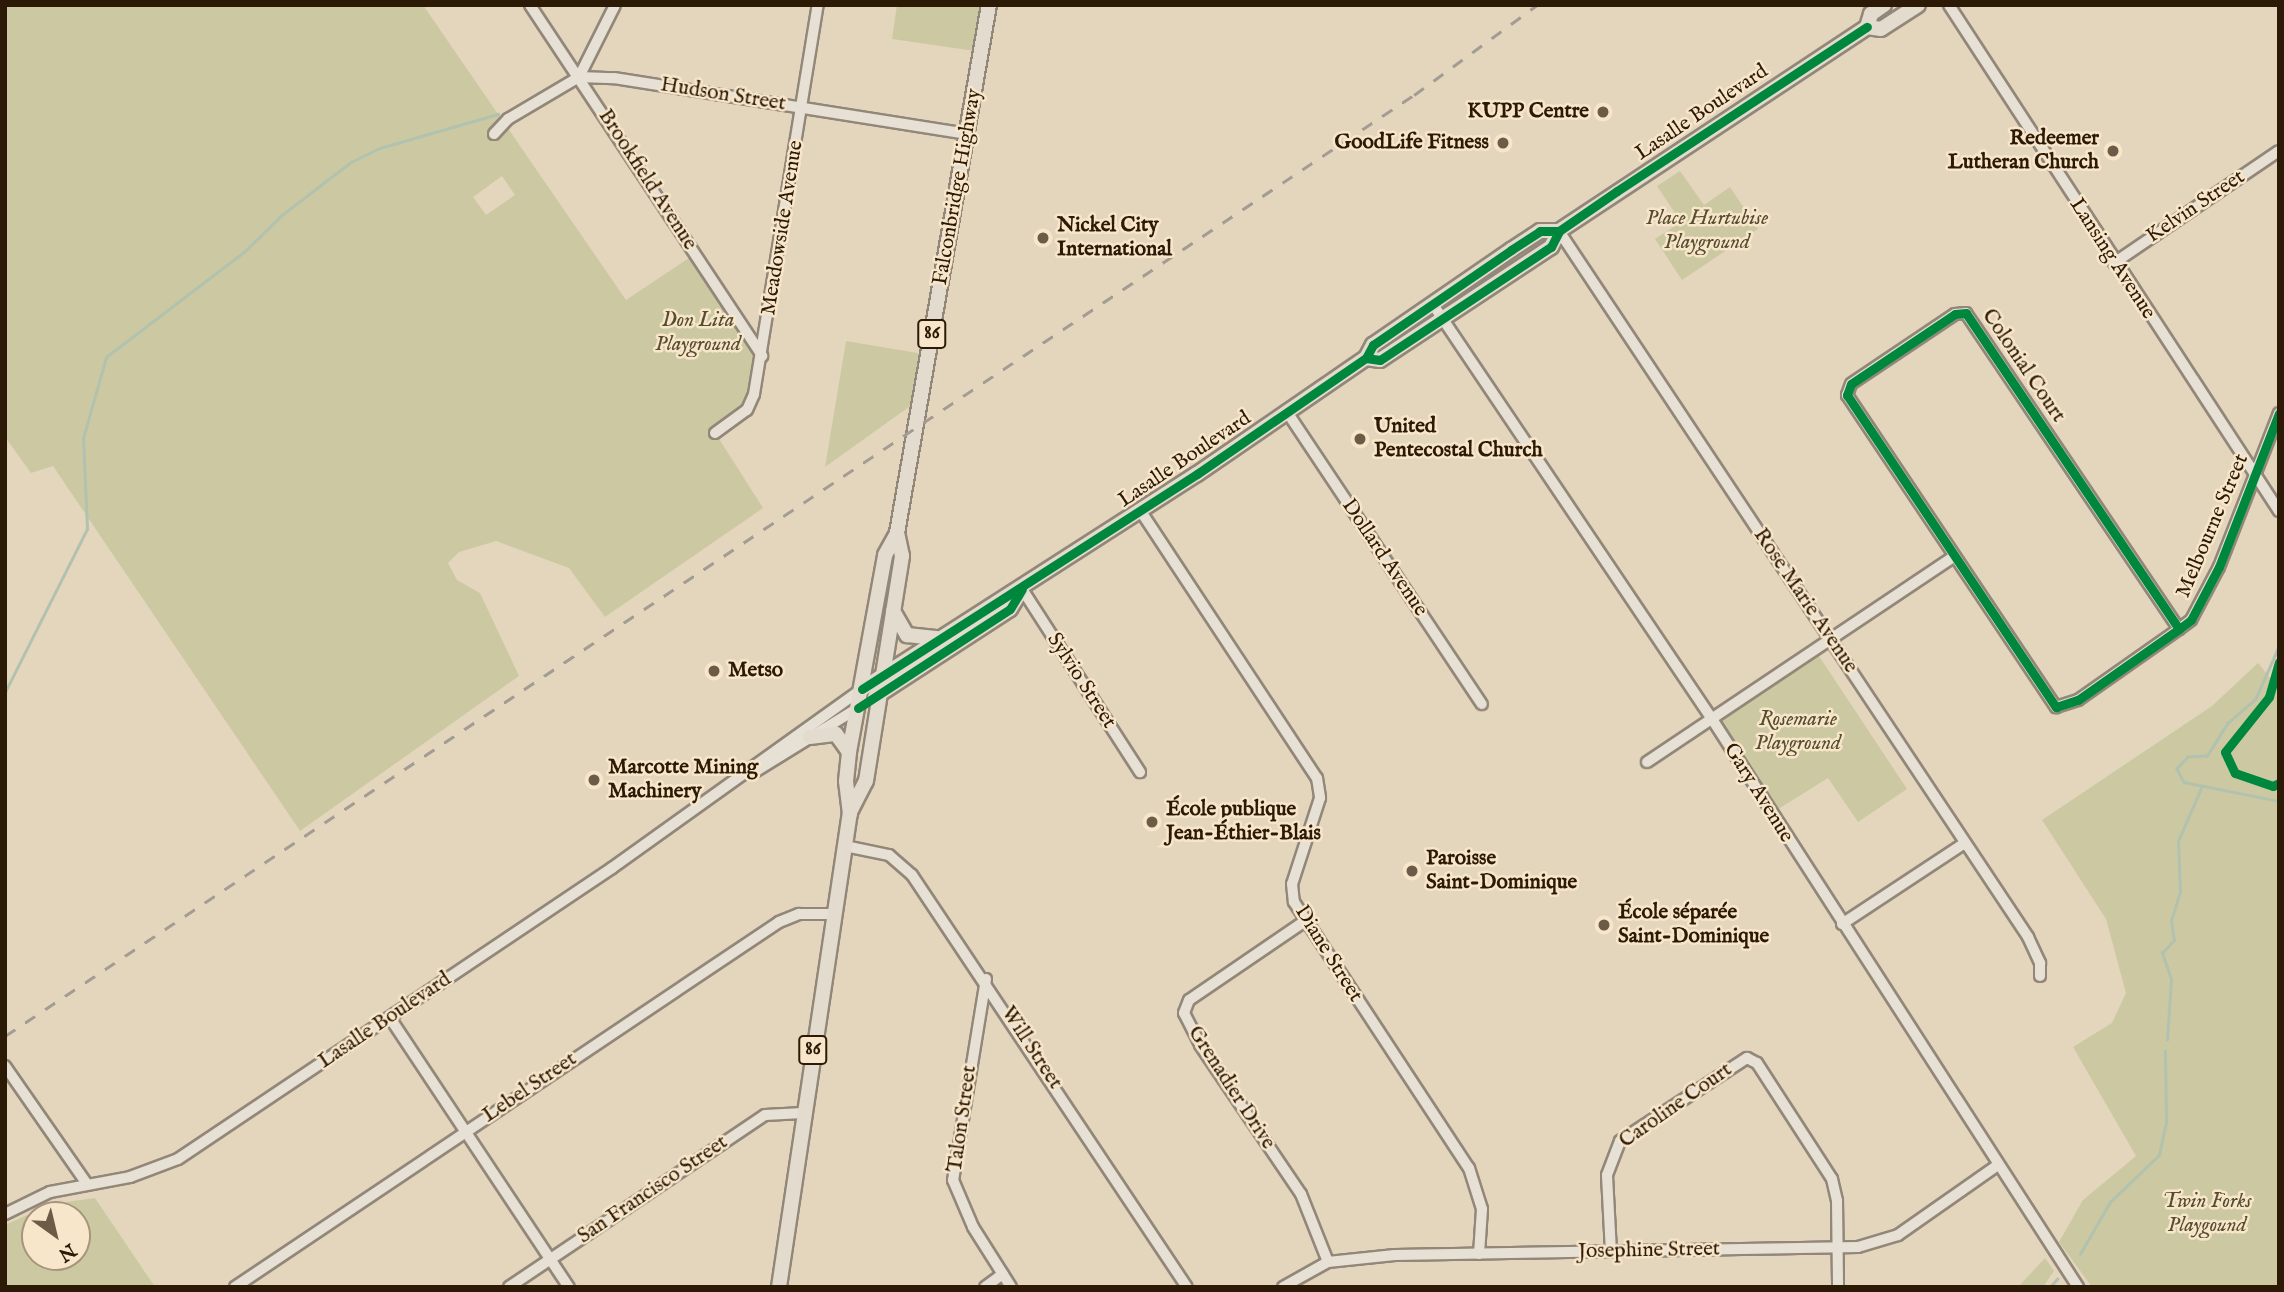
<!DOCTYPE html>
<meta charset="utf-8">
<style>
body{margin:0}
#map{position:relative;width:2284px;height:1292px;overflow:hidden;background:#e4d5bd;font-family:"IM FELL English",serif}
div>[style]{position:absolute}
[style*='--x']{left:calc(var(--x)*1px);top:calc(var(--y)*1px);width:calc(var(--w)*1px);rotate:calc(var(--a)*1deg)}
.green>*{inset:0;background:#ccc9a2}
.stream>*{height:2.5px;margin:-1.25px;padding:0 1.25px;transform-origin:1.25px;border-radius:1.25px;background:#b1c2ae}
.roads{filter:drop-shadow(2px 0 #928778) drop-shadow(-2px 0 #928778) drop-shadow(0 2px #928778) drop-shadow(0 -2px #928778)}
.minor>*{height:10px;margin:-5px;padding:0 5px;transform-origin:5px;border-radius:5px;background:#e7e0d5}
.major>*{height:14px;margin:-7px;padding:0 7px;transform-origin:7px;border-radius:7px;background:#e3dbce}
.rail>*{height:2.5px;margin-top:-1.25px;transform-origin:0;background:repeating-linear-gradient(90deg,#a39c92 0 12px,transparent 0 24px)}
.cycleway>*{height:9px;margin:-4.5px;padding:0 4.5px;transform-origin:4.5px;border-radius:4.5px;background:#00873e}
.dots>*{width:19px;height:19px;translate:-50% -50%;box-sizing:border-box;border:4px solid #f7e6ca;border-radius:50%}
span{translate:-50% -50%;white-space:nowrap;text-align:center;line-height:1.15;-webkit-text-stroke:5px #f7e6ca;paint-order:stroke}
.shield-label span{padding:2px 5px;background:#f7e6ca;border:2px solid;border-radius:5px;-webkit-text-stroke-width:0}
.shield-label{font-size:19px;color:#2c1a07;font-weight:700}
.street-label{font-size:21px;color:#2c1a07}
.poi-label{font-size:21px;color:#2c1a07;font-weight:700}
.right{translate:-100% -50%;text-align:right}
.left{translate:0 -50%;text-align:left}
.park-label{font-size:21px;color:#564c2f;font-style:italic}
.frame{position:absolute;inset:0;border:7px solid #2c1a07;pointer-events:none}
.north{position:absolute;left:21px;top:1201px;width:70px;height:70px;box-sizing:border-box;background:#f7e6ca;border:2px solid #a6947c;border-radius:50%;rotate:146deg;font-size:19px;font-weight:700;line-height:28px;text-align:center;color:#2c1a07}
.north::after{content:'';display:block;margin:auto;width:24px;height:32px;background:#6c5b47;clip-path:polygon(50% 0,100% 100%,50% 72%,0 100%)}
</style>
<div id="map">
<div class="green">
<i style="clip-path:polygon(evenodd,5px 5px,423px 5px,626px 300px,695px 254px,763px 356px,752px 403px,716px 434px,763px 508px,605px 617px,569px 568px,496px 541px,459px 552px,448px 563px,457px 580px,480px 593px,519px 676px,300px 831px,53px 466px,31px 473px,5px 437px,5px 5px,502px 176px,515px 195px,486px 215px,473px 197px,502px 176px)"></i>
<i style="clip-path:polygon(897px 5px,989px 5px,982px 52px,892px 39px)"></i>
<i style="clip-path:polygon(1680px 171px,1704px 205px,1730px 187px,1758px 229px,1682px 280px,1655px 239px,1681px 222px,1657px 186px)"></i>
<i style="clip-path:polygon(846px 341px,929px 355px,920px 399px,825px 467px)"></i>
<i style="clip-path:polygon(1817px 653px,1907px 789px,1858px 822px,1828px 778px,1775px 811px,1719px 723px)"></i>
<i style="clip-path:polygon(2258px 663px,2279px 689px,2279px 1287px,2092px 1287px,2059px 1242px,2083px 1200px,2136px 1156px,2073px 1047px,2112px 1023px,2126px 993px,2106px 919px,2042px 820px,2212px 706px)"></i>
<i style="clip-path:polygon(evenodd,95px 1198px,155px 1287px,5px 1287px,5px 1225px,52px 1204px,95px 1198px,35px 1215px,77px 1215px,77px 1257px,35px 1257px,35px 1215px)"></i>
<i style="clip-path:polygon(2045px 1258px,2054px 1271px,2043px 1287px,2018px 1287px)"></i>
</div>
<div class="stream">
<i style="--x:2279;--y:647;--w:57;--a:113.9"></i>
<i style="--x:2256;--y:699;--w:37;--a:139"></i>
<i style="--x:2228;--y:723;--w:39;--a:122"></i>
<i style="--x:2207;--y:756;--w:19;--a:177"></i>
<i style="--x:2188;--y:757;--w:16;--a:133"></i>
<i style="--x:2177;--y:769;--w:15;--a:62"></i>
<i style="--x:2184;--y:782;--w:97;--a:11.3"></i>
<i style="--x:5;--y:692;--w:182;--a:-63.3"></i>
<i style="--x:87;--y:529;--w:91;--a:-92.5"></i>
<i style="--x:83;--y:438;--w:84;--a:-74.1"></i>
<i style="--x:106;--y:357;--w:173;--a:-37.3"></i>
<i style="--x:244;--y:252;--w:54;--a:-44.3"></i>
<i style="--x:283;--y:214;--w:86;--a:-37.4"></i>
<i style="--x:351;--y:162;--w:32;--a:-26"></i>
<i style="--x:380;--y:148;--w:123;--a:-16.1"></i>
<i style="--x:2167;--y:1040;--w:61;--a:-86.2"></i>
<i style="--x:2171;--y:979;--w:28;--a:-109"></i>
<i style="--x:2162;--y:953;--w:18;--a:-47"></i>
<i style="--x:2174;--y:940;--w:19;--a:-99"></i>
<i style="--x:2171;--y:921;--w:31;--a:-73"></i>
<i style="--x:2180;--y:891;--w:50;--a:-92.3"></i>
<i style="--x:2178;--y:841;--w:60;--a:-66.4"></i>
<i style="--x:2080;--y:1254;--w:60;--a:-60"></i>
<i style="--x:2110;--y:1202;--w:68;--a:-43.8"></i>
<i style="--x:2159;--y:1155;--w:33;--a:-78"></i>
<i style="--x:2166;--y:1123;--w:72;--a:-90.8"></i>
<i style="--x:2050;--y:1287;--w:11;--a:-49"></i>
</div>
<div class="roads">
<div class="minor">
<i style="--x:530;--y:5;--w:421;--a:56.5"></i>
<i style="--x:1949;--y:5;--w:604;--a:56.89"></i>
<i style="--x:579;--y:77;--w:80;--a:-63.4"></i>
<i style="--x:494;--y:134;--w:21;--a:-47"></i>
<i style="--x:508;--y:119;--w:82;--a:-30.6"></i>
<i style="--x:579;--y:77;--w:35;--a:2"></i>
<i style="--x:614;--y:78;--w:358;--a:9"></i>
<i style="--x:1559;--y:231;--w:848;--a:56.4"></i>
<i style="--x:2028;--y:937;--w:29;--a:65"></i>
<i style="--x:2040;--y:963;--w:13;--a:90"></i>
<i style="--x:2114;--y:263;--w:199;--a:-34.2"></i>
<i style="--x:1432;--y:303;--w:501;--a:56.06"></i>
<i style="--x:1712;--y:719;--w:676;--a:57.2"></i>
<i style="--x:1287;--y:412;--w:351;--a:56.3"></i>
<i style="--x:715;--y:433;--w:39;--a:-36"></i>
<i style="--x:747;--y:410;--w:17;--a:-66"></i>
<i style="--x:754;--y:394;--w:394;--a:-80.7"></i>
<i style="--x:1140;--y:510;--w:321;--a:56.6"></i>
<i style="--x:1317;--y:778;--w:20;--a:81"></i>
<i style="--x:1320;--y:798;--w:90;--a:108"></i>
<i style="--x:1292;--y:884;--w:18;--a:84"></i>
<i style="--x:1294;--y:902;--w:318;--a:56.7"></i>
<i style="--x:1469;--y:1168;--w:43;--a:72.4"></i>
<i style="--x:1482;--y:1209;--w:45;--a:93.8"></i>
<i style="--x:1022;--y:589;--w:218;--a:57.2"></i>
<i style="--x:2179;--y:629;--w:381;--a:-124"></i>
<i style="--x:1966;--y:313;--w:11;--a:175"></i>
<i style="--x:1955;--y:314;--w:125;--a:146.1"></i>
<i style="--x:1851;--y:384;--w:12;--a:110"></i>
<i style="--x:1847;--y:395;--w:376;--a:56.2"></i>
<i style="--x:2056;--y:707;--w:23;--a:-18"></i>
<i style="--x:2078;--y:700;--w:123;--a:-35.1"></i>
<i style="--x:2179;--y:629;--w:15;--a:-37"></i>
<i style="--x:2191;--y:620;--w:60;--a:-62.2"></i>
<i style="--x:2219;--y:567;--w:165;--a:-68.7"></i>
<i style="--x:1647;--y:762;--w:368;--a:-33.8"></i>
<i style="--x:751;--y:774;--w:126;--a:-31.7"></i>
<i style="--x:845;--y:846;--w:45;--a:11.6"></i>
<i style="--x:889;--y:855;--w:30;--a:41"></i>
<i style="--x:912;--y:875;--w:495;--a:56.3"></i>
<i style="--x:1305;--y:921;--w:140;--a:145.7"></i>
<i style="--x:1189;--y:1000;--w:14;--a:111"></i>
<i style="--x:1184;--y:1013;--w:36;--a:63"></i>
<i style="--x:1200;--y:1045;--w:180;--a:55.9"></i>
<i style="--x:1301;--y:1194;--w:73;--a:68.3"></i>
<i style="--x:1842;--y:924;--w:147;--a:-33.4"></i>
<i style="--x:986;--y:979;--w:204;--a:99.3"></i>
<i style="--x:953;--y:1180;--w:51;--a:66.9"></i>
<i style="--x:973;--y:1227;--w:71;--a:57.7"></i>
<i style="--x:390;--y:1018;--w:323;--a:56.4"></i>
<i style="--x:5;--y:1066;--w:144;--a:55.2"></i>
<i style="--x:5;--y:1214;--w:50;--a:-26.1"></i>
<i style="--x:50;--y:1192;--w:81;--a:-10.6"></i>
<i style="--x:130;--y:1177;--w:51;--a:-20.6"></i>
<i style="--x:178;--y:1159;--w:523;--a:-33.84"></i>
<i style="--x:612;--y:868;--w:307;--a:-35.6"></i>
<i style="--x:1611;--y:1252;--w:77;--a:-93"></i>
<i style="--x:1607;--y:1175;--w:36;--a:-69"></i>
<i style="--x:1620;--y:1141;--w:152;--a:-33.2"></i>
<i style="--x:1747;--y:1058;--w:11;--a:27"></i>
<i style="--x:1757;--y:1063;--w:138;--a:57.1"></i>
<i style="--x:1832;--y:1179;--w:23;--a:77"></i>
<i style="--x:1837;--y:1201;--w:86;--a:89.3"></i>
<i style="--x:235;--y:1287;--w:655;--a:-33.86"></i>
<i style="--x:779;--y:922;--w:22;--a:-22"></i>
<i style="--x:799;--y:914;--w:35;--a:0"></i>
<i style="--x:509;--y:1287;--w:308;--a:-33.9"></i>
<i style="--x:765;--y:1115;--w:38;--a:-3"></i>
<i style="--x:985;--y:1287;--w:22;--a:-36"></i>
<i style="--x:1283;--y:1287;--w:51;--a:-29.1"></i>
<i style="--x:1328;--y:1262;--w:67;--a:-6"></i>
<i style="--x:1395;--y:1255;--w:463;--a:-1"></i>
<i style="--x:1858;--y:1247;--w:42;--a:-16.7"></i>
<i style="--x:1898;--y:1235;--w:122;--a:-35"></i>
</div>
<div class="major">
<i style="--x:1867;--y:27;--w:14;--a:8"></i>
<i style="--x:1881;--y:29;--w:44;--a:-33"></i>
<i style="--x:1366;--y:358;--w:14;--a:8"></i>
<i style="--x:1380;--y:360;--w:205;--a:-33.5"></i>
<i style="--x:1551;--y:247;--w:18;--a:-63"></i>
<i style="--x:1559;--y:231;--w:369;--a:-33.5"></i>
<i style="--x:1867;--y:27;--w:14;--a:-73"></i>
<i style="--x:1871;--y:14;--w:16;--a:-35"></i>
<i style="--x:893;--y:611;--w:28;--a:60"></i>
<i style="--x:907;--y:635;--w:31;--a:6"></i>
<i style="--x:862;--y:689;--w:398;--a:-32.7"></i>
<i style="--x:1197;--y:474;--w:205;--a:-34.5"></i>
<i style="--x:1366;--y:358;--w:15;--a:-62"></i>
<i style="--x:1373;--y:345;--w:168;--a:-34.5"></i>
<i style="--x:1511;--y:250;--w:35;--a:-33"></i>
<i style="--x:1540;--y:231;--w:19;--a:0"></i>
<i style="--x:875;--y:697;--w:161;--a:-33.1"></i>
<i style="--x:1010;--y:609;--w:23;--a:-59"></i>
<i style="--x:810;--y:737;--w:26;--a:-7"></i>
<i style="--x:836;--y:734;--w:22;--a:54"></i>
<i style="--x:850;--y:812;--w:35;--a:-63"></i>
<i style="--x:866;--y:781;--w:228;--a:-80.9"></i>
<i style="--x:902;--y:556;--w:24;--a:-102"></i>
<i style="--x:779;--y:1287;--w:478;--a:-81.5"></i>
<i style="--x:850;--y:814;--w:33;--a:-97"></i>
<i style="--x:846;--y:781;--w:29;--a:-84"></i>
<i style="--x:849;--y:752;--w:200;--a:-79.6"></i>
<i style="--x:885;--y:555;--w:25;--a:-61"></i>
<i style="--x:897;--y:533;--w:536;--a:-80.12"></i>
</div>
</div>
<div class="rail">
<i style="--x:5;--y:1036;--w:1694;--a:-33.74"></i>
<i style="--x:1414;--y:95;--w:152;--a:-36.2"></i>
</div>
<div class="cycleway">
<i style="--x:1366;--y:358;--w:14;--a:8"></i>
<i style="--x:1380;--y:360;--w:205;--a:-33.5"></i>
<i style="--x:1551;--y:247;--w:18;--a:-63"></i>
<i style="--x:1559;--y:231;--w:70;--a:-34.6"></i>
<i style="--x:1617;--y:191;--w:299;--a:-33.3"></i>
<i style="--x:2179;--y:629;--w:381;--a:-124"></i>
<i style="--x:1966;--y:313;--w:11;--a:175"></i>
<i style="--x:1955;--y:314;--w:125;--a:146.1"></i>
<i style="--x:1851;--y:384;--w:12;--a:110"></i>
<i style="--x:1847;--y:395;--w:376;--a:56.2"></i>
<i style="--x:2056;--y:707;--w:23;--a:-18"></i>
<i style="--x:2078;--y:700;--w:123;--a:-35.1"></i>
<i style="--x:2179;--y:629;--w:15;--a:-37"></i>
<i style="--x:2191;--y:620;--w:60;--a:-62.2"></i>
<i style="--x:2219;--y:567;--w:165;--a:-68.7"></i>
<i style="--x:2279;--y:662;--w:36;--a:106"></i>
<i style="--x:2269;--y:697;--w:70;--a:128.7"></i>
<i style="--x:2225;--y:752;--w:23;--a:65"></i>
<i style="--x:2235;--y:773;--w:40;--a:18.9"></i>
<i style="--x:2273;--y:786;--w:7;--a:-27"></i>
<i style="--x:862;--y:689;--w:398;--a:-32.7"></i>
<i style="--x:1197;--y:474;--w:205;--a:-34.5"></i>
<i style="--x:1366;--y:358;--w:15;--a:-62"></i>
<i style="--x:1373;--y:345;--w:168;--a:-34.5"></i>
<i style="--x:1511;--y:250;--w:35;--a:-33"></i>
<i style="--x:1540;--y:231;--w:19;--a:0"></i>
<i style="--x:858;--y:708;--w:181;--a:-33.1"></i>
<i style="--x:1010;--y:609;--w:23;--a:-59"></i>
</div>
<div class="dots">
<i style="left:1603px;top:112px;background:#6c5b47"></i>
<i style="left:1503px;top:143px;background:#6c5b47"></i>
<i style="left:2113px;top:151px;background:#6c5b47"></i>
<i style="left:1043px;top:238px;background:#6c5b47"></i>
<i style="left:1360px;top:439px;background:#6c5b47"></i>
<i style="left:714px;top:671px;background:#6c5b47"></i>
<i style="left:594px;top:780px;background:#6c5b47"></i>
<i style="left:1152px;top:822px;background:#6c5b47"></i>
<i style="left:1412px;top:871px;background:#6c5b47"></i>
<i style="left:1604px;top:925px;background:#6c5b47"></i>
</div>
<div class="shield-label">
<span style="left:932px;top:334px">86</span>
<span style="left:813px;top:1050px">86</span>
</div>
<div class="street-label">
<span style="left:723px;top:95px;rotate:9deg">Hudson Street</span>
<span style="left:1702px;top:113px;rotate:-34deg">Lasalle Boulevard</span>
<span style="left:647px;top:180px;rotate:57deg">Brookfield Avenue</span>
<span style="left:958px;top:187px;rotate:-80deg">Falconbridge Highway</span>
<span style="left:2196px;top:207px;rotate:-34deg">Kelvin Street</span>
<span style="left:783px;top:228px;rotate:-81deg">Meadowside Avenue</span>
<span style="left:2112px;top:259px;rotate:57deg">Lansing Avenue</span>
<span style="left:2023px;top:366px;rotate:56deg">Colonial Court</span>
<span style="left:1185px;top:460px;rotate:-34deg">Lasalle Boulevard</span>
<span style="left:2213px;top:526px;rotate:-67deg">Melbourne Street</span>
<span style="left:1384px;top:558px;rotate:56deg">Dollard Avenue</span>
<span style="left:1805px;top:601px;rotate:56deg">Rose Marie Avenue</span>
<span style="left:1081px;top:681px;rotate:57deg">Sylvio Street</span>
<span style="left:1758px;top:793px;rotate:58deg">Gary Avenue</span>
<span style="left:1328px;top:954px;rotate:58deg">Diane Street</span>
<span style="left:385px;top:1021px;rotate:-34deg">Lasalle Boulevard</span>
<span style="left:1031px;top:1048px;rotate:57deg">Will Street</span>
<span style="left:530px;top:1088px;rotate:-34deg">Lebel Street</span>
<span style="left:1231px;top:1088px;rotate:57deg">Grenadier Drive</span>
<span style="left:1676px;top:1106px;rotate:-35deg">Caroline Court</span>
<span style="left:963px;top:1119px;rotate:-82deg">Talon Street</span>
<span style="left:653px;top:1190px;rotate:-34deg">San Francisco Street</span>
<span style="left:1649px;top:1251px;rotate:-1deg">Josephine Street</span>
</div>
<div class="poi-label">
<span class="right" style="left:1589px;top:112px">KUPP Centre</span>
<span class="right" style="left:2099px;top:151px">Redeemer<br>Lutheran Church</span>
<span class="right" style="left:1489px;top:143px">GoodLife Fitness</span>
<span class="left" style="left:1057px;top:238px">Nickel City<br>International</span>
<span class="left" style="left:1374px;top:439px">United<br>Pentecostal Church</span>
<span class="left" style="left:728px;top:671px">Metso</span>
<span class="left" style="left:608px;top:780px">Marcotte Mining<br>Machinery</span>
<span class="left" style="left:1166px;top:822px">École publique<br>Jean-Éthier-Blais</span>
<span class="left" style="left:1426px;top:871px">Paroisse<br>Saint-Dominique</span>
<span class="left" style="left:1618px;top:925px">École séparée<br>Saint-Dominique</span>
</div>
<div class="park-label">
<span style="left:1707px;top:231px">Place Hurtubise<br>Playground</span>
<span style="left:698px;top:333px">Don Lita<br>Playground</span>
<span style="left:1798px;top:732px">Rosemarie<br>Playground</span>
<span style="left:2207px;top:1214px">Twin Forks<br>Playgound</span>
</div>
<div class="frame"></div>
<div class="north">N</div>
</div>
